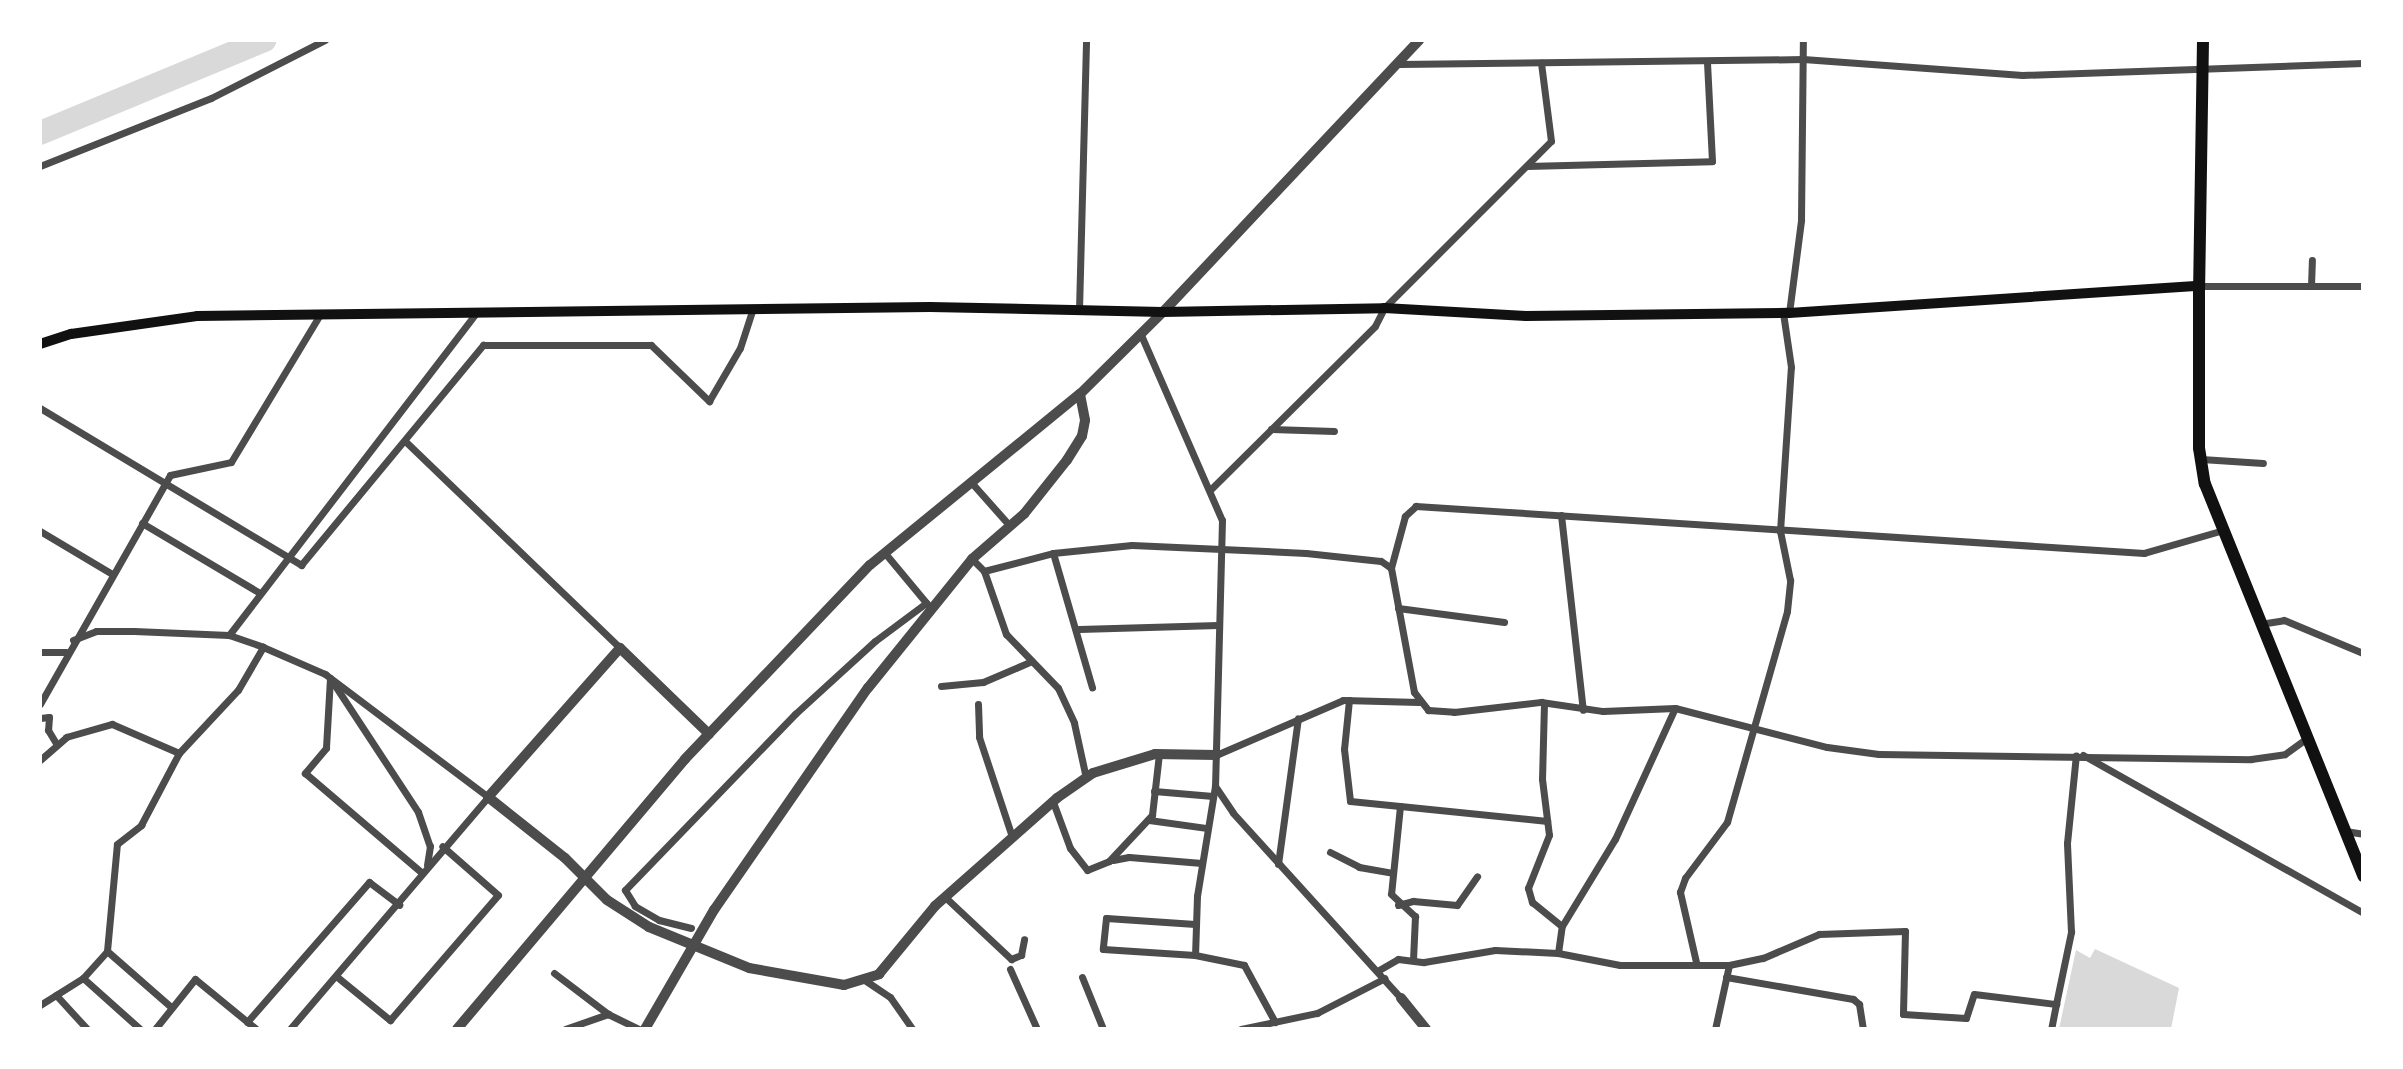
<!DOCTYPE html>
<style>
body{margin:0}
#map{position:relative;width:2403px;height:1069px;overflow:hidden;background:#fff;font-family:"Titillium Web",sans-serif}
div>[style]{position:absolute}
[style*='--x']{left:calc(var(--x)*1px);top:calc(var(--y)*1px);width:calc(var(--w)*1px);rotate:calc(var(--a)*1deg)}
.water>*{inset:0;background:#d9d9d9}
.river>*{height:24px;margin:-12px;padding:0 12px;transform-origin:12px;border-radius:12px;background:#d9d9d9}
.minor>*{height:7px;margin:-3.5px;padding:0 3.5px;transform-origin:3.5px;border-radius:3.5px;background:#4c4c4c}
.tertiary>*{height:10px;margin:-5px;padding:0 5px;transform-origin:5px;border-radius:5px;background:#4c4c4c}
.secondary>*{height:10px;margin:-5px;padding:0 5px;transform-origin:5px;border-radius:5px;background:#111}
.primary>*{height:12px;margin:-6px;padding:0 6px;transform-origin:6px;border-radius:6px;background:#111}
span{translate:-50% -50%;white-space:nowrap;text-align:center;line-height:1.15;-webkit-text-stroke:5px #fff;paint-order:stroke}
.frame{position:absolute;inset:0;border:42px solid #fff;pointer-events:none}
</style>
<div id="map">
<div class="water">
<i style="clip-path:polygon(2095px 949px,2179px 988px,2171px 1029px,2059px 1029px,2076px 950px,2090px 958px)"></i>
</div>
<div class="river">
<i style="--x:40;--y:133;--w:243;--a:-22.5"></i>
</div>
<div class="minor">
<i style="--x:1399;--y:64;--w:404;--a:-0.7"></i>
<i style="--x:1803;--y:59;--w:220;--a:4.2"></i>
<i style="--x:2022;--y:75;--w:341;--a:-2"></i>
<i style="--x:40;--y:166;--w:184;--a:-21.7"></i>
<i style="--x:211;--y:98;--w:128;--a:-27"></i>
<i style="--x:1527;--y:166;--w:185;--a:-1.5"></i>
<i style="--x:1712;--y:161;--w:99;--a:-92.9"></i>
<i style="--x:2199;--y:286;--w:164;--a:0"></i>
<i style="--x:2311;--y:286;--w:26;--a:-88"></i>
<i style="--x:1079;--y:310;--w:270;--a:-88.5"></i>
<i style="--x:1789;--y:313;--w:94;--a:-82.6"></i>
<i style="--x:1801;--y:220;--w:180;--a:-89.4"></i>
<i style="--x:1141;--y:335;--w:202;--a:66.4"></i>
<i style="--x:1222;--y:520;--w:266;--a:91.5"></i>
<i style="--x:1215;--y:786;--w:111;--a:99.3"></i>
<i style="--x:1197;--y:896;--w:59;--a:91.9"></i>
<i style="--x:40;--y:408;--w:305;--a:31"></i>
<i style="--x:301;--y:565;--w:286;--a:-50.4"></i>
<i style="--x:483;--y:345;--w:168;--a:0"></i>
<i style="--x:651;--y:345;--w:81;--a:44"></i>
<i style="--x:709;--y:401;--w:61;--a:-59.7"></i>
<i style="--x:740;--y:348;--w:39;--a:-72"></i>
<i style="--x:1271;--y:429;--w:63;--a:1.8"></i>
<i style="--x:405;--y:441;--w:298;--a:43.9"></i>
<i style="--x:2201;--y:459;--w:62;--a:3.7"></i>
<i style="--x:970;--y:481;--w:60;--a:48.4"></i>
<i style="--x:1211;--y:489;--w:231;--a:-44.8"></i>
<i style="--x:1375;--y:326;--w:20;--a:-63"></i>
<i style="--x:1384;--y:308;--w:236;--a:-45"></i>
<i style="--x:1551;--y:141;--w:79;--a:-97.3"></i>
<i style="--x:1561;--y:515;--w:196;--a:83.6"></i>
<i style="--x:142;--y:523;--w:137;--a:30.7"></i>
<i style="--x:40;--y:531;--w:84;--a:30.8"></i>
<i style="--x:2220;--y:531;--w:79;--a:163.9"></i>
<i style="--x:2144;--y:553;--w:730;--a:-176.31"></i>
<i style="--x:1416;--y:506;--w:15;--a:138"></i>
<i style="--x:1405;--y:516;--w:54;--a:105.1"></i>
<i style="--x:1391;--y:568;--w:126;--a:79.5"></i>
<i style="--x:1414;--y:692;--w:23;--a:52"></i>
<i style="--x:1428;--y:710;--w:26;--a:4"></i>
<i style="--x:1454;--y:712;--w:88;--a:-6.6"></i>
<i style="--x:1541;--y:702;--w:63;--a:8.3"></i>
<i style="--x:1603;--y:711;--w:72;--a:-2.4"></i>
<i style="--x:1675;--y:708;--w:157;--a:14.4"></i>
<i style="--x:1827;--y:747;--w:52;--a:7.7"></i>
<i style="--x:1879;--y:754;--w:372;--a:0.8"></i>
<i style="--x:2251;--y:759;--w:34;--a:-8"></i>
<i style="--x:2285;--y:754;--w:27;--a:-36"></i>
<i style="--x:884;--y:552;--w:69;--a:50.3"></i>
<i style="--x:1053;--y:553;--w:140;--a:73.8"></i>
<i style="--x:972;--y:559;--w:17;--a:45"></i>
<i style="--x:984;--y:571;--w:67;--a:70.8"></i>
<i style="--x:1006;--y:634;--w:75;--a:46.1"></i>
<i style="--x:1058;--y:688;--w:38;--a:65"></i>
<i style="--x:1074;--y:723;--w:56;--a:77.7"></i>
<i style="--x:984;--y:571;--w:71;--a:-14.6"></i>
<i style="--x:1053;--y:553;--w:79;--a:-5.8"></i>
<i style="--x:1132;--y:545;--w:174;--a:2.6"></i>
<i style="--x:1306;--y:553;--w:75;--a:6.1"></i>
<i style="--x:1381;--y:561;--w:12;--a:35"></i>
<i style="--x:1398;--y:608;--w:107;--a:7.5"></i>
<i style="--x:2260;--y:624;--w:24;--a:-9"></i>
<i style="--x:2284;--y:620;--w:86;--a:22.7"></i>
<i style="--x:1079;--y:629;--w:139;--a:-1.6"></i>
<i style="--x:229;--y:635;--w:406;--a:-52.5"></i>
<i style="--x:73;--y:640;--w:25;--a:-21"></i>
<i style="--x:96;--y:631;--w:38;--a:0"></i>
<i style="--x:134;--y:631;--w:95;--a:2.4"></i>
<i style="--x:229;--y:635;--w:36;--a:19"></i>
<i style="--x:263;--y:647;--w:68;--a:23.5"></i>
<i style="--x:325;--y:674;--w:204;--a:37"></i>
<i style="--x:488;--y:797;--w:305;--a:130.5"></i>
<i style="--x:40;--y:652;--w:26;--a:0"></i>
<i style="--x:330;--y:678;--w:70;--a:93.3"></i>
<i style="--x:326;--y:748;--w:33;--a:130"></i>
<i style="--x:305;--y:773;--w:154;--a:40.5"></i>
<i style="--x:334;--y:684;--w:153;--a:56.7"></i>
<i style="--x:418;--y:812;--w:36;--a:71"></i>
<i style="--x:430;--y:846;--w:19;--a:99"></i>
<i style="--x:941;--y:686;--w:42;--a:-5.4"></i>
<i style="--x:983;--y:682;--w:53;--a:-23.2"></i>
<i style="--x:1349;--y:700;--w:49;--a:95.8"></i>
<i style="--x:1344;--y:749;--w:52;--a:83.4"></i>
<i style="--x:1350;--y:801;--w:50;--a:5.7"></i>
<i style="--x:1400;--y:806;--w:88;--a:95.8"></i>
<i style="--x:1391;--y:894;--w:33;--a:43"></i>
<i style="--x:1415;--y:916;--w:44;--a:92.6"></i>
<i style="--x:1544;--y:703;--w:76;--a:91.5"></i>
<i style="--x:1542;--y:779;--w:56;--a:82.9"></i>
<i style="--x:1549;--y:835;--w:57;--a:111.6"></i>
<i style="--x:1528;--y:888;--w:15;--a:74"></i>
<i style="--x:1532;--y:902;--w:38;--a:39"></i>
<i style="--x:40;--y:704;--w:263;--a:-60.4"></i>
<i style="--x:170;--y:475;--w:62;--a:-12"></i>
<i style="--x:231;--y:462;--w:174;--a:-58.9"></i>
<i style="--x:978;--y:704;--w:33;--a:88"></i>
<i style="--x:979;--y:737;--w:105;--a:71.7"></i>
<i style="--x:40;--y:718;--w:9;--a:-6"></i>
<i style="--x:49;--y:717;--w:13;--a:94"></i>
<i style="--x:48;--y:730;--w:17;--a:59"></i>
<i style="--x:1216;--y:755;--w:138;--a:-23.4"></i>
<i style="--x:1343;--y:700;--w:76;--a:1.5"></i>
<i style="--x:2083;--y:755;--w:322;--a:29.4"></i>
<i style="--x:40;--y:760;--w:35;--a:-41"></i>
<i style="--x:66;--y:737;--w:48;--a:-15.8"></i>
<i style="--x:112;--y:724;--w:73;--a:23.4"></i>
<i style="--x:1215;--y:786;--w:32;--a:56"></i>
<i style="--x:1233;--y:813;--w:250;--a:47.8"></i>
<i style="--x:1154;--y:791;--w:59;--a:4.8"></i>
<i style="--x:1053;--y:802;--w:49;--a:69.7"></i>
<i style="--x:1070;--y:848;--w:28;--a:52"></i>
<i style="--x:1087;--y:870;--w:24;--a:-22"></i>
<i style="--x:1109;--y:861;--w:63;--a:-46.9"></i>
<i style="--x:1152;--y:815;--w:61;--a:-83.5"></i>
<i style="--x:1400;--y:806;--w:148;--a:5.8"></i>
<i style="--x:1149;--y:820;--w:59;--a:7.9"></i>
<i style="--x:2345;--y:831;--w:18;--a:9"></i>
<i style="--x:1330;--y:852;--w:33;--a:27"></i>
<i style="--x:1359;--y:867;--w:34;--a:10"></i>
<i style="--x:1113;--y:860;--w:16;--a:-11"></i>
<i style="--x:1129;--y:857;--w:73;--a:4.7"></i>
<i style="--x:1278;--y:864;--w:147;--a:-82.2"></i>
<i style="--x:945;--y:897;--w:91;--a:43.2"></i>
<i style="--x:1011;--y:959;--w:11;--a:-22"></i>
<i style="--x:1021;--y:955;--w:16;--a:-79"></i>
<i style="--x:1398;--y:905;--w:16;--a:-15"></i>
<i style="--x:1413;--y:901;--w:44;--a:5.2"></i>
<i style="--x:1457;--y:905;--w:35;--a:-55"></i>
<i style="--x:1195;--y:924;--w:89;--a:-176.1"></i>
<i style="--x:1106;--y:918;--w:31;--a:96"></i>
<i style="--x:1103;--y:949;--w:92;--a:3.7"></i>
<i style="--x:1195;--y:955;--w:50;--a:11.5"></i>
<i style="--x:1244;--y:965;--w:65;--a:61.5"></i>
<i style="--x:691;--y:928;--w:33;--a:-166"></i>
<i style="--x:659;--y:920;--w:28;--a:-150"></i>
<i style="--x:635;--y:906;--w:19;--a:-122"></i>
<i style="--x:625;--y:890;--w:245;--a:-46"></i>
<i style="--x:795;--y:714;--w:108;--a:-42.4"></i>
<i style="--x:875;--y:641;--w:64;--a:-36.7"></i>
<i style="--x:107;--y:951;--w:86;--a:41.2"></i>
<i style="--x:1558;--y:953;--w:27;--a:-82"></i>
<i style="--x:1562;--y:926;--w:102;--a:-58.7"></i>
<i style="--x:1615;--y:839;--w:144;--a:-65.4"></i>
<i style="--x:1696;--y:962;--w:72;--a:-102.9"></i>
<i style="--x:1680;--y:892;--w:15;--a:-70"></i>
<i style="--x:1685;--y:878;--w:70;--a:-53.1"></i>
<i style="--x:1727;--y:822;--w:219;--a:-74.1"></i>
<i style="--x:1787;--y:611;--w:31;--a:-84"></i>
<i style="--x:1790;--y:580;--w:50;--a:-101.5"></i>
<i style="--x:1780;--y:531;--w:164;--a:-86.2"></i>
<i style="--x:1791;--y:367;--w:55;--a:-98.4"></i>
<i style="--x:1729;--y:965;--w:35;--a:-12"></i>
<i style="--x:1763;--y:958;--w:61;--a:-23.2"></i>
<i style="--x:1819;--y:934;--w:86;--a:-2"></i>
<i style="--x:1905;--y:931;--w:83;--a:91.4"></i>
<i style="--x:1903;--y:1014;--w:63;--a:3.6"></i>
<i style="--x:1966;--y:1018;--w:25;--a:-72"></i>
<i style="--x:1974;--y:994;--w:83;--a:7"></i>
<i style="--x:2056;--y:1004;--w:25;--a:101"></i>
<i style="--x:1010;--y:969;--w:66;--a:65.8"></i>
<i style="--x:1379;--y:970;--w:22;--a:-30"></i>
<i style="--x:1398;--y:959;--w:26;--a:7"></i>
<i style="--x:1424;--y:962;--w:72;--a:-9.6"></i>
<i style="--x:1495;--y:950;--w:63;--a:2.7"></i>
<i style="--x:1558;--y:953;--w:63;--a:11"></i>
<i style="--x:1620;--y:965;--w:109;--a:0"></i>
<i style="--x:1729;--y:965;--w:66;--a:102.3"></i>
<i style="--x:554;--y:973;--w:68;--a:37.2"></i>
<i style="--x:336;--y:976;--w:70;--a:39.2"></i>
<i style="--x:390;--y:1020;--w:165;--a:-49.2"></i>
<i style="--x:498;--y:895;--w:74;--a:-138.8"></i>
<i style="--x:1082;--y:977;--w:56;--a:68"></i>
<i style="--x:1726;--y:977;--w:129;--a:9.8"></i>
<i style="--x:1853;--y:999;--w:8;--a:40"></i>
<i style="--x:1859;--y:1004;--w:25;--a:81"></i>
<i style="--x:83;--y:978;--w:76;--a:41.8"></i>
<i style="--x:866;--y:981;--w:29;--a:34"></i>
<i style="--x:890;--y:997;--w:39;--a:55"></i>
<i style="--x:56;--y:995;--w:46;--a:47.6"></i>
<i style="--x:2056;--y:1004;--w:74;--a:-78.2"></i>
<i style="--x:2071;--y:932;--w:89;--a:-92.6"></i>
<i style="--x:2067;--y:843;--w:88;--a:-84.2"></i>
<i style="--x:40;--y:1005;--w:51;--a:-32.1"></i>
<i style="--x:83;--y:978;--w:36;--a:-48"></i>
<i style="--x:107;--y:951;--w:107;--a:-84.7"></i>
<i style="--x:117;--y:844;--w:31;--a:-38"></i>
<i style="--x:141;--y:825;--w:81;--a:-62.2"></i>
<i style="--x:179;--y:753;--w:86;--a:-46.9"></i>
<i style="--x:238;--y:690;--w:50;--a:-59.8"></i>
<i style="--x:247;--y:1022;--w:186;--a:-48.9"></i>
<i style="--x:369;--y:882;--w:38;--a:37"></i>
<i style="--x:155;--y:1029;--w:64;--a:-51.3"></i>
<i style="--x:195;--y:979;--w:79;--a:39.3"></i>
<i style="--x:565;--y:1029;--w:46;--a:-19.2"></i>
<i style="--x:608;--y:1014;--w:34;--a:26"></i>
<i style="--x:1241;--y:1029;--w:78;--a:-11.9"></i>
<i style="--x:1317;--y:1013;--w:76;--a:-27.2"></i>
</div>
<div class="tertiary">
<i style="--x:709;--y:734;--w:124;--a:-136"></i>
<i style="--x:620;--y:648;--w:199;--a:131.5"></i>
<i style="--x:488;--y:797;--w:98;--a:38.4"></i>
<i style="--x:565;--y:858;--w:59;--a:45"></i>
<i style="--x:607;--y:900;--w:50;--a:32.7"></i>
<i style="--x:649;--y:927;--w:108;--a:22.3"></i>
<i style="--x:749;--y:968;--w:97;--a:10.1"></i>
<i style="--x:844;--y:985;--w:37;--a:-17"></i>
<i style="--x:879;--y:974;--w:88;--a:-50.5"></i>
<i style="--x:935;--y:906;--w:163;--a:-41.5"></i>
<i style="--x:1057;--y:798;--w:44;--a:-34.8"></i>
<i style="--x:1093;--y:773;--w:65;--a:-17"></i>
<i style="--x:1155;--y:754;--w:61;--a:0.9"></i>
<i style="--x:1401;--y:998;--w:40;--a:51"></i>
<i style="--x:457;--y:1029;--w:353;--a:-49.8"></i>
<i style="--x:685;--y:759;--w:268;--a:-46.4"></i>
<i style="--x:870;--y:565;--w:271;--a:-39.2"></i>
<i style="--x:1080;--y:394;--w:117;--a:-44.7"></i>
<i style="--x:1163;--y:312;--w:374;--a:-46.7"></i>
<i style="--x:645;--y:1029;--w:138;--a:-59.9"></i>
<i style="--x:714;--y:910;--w:270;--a:-55.3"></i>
<i style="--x:868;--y:688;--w:166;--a:-51.1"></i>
<i style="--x:972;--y:559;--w:69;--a:-40.9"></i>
<i style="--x:1024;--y:514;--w:69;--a:-51.5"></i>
<i style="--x:1067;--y:460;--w:28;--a:-58"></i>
<i style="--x:1082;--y:436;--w:16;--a:-79"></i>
<i style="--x:1085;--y:420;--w:26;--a:-101"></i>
</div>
<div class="secondary">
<i style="--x:40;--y:344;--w:33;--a:-18"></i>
<i style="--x:71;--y:334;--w:127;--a:-8.1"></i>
<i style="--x:197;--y:316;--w:733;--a:-0.7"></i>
<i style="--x:930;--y:307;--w:233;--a:1.2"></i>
<i style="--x:1163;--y:312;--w:221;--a:-1"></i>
<i style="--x:1384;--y:308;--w:142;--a:3.2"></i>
<i style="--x:1526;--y:316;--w:263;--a:-0.7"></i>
<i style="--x:1789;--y:313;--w:411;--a:-3.8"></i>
</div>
<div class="primary">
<i style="--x:2203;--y:40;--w:246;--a:90.9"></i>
<i style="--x:2199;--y:286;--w:162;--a:90"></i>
<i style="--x:2199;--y:448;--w:36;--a:81"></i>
<i style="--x:2205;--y:484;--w:423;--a:68"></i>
</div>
<div class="frame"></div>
</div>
